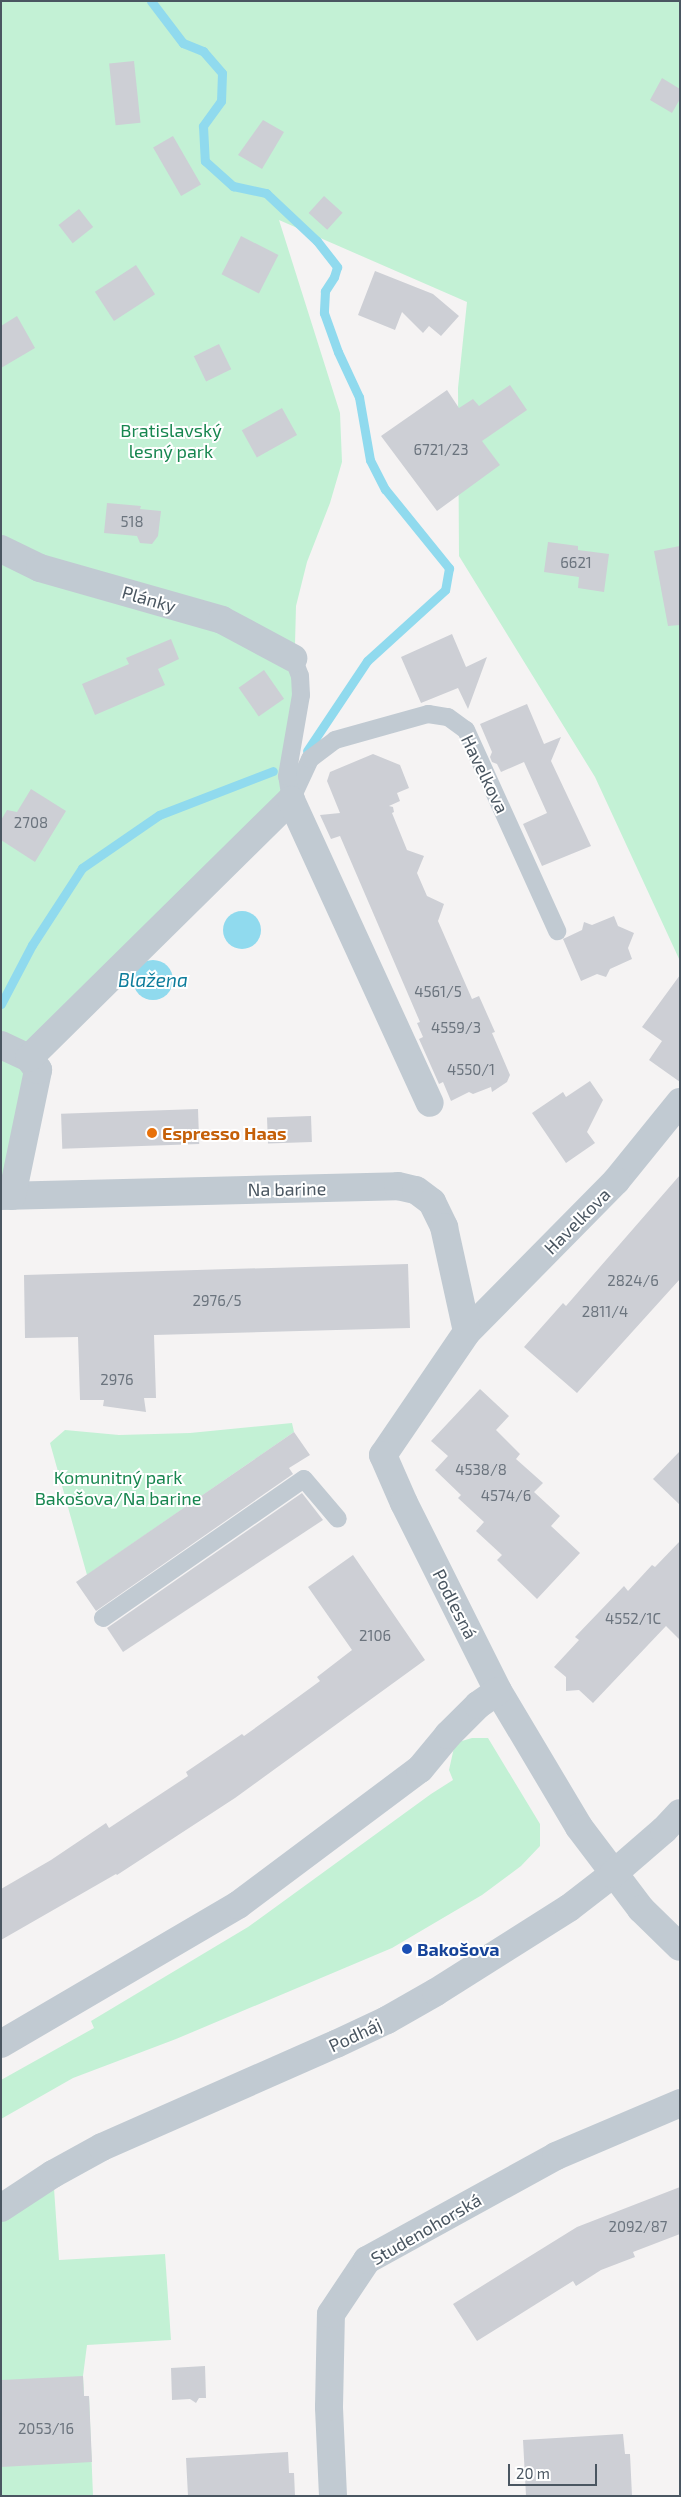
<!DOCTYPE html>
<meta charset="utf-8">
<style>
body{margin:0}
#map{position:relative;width:681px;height:2497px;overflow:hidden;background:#f5f3f3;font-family:"Exo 2",sans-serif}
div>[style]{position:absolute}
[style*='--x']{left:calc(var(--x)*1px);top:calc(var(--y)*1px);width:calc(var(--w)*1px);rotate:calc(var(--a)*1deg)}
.green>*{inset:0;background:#c3f1d5}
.water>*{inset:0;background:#90daee}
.round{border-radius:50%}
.stream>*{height:9px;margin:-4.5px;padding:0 4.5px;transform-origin:4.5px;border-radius:4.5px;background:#90daee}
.building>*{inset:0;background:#cdcfd5;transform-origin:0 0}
.service>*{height:18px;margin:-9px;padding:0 9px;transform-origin:9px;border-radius:9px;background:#c1cad2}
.minor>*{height:28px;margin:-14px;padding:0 14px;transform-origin:14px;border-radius:14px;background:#c1cad2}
.tertiary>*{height:28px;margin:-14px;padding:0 14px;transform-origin:14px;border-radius:14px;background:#c1cad2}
.dots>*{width:14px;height:14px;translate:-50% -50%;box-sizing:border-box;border:2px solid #fff;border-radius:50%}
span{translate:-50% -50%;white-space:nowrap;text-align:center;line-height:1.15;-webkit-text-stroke:4px #fff;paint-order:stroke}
.number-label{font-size:15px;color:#6b747e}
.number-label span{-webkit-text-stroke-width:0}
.park-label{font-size:18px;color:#17864f}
.street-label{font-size:18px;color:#4a5661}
.food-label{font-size:18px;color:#c56008;font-weight:700}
.left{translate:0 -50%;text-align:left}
.transit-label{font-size:18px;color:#164399;font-weight:700}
.water-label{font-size:19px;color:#0c7c9b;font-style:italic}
.frame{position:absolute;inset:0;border:2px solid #4a5661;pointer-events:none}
.scale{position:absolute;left:508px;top:2464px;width:89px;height:22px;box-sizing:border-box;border:2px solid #4a5661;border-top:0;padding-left:6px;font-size:15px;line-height:18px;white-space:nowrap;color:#4a5661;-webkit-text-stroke:4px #fff;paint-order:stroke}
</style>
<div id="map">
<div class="green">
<i style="clip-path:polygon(1px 1px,680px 1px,680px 961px,595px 777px,459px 556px,458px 388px,467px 302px,279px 220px,340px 413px,342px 462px,330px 503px,307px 562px,296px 606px,291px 800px,29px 1057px,1px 1196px)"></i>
<i style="clip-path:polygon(292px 1423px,294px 1432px,87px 1575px,50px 1443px,65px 1430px,119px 1435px,190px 1433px)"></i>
<i style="clip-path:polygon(472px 1738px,488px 1738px,540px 1824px,540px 1846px,521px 1866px,482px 1895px,392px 1948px,176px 2039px,73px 2078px,1px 2119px,1px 2080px,94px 2028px,91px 2021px,248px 1927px,431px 1794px,453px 1780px,449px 1770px,455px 1743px)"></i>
<i style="clip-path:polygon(53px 2174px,59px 2260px,165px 2254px,171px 2340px,87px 2345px,83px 2376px,84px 2396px,89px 2396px,93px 2496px,1px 2496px,1px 2208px)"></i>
</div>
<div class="water">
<i class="round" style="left:223px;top:911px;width:38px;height:38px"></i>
<i class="round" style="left:133px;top:960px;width:40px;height:40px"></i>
</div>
<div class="stream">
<i style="--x:151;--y:1;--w:53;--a:52.7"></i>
<i style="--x:183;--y:43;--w:22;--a:22"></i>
<i style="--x:203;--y:51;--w:29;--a:49"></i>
<i style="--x:222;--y:73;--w:28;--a:92"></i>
<i style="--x:221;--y:101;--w:31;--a:126"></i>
<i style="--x:203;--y:126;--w:35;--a:87"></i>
<i style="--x:205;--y:161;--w:38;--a:42"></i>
<i style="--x:233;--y:186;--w:34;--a:12"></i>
<i style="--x:266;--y:193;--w:70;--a:43.3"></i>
<i style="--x:317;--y:241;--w:33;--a:52"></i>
<i style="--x:337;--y:267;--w:10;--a:107"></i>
<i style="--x:334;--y:277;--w:17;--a:123"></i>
<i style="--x:325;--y:291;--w:22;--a:93"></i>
<i style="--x:324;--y:313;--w:41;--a:70.3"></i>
<i style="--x:338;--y:352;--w:50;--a:65"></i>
<i style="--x:359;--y:397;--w:64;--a:80.1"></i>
<i style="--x:370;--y:460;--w:33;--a:63"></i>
<i style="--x:385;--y:489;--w:102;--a:51"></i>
<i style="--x:449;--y:568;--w:22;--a:100"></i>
<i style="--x:445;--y:590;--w:105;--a:137.7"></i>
<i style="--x:367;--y:661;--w:108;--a:123.7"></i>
<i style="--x:1;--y:1004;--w:67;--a:-62.3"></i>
<i style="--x:32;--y:945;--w:92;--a:-57"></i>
<i style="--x:82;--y:868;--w:93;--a:-34.5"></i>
<i style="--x:159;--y:815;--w:122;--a:-21.1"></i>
</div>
<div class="building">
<i style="left:134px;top:61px;width:62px;height:25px;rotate:84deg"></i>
<i style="clip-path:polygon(662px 78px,680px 89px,680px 99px,672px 113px,650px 100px)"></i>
<i style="clip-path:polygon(263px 120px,284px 132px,262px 169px,238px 155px)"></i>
<i style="left:173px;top:136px;width:56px;height:23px;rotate:60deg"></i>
<i style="left:324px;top:196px;width:25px;height:23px;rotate:42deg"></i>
<i style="left:79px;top:209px;width:23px;height:26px;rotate:52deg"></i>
<i style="left:241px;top:236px;width:42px;height:43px;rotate:27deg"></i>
<i style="left:136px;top:265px;width:35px;height:49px;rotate:57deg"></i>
<i style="clip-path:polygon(375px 271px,433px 294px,459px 316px,441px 336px,429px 326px,423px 333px,402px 312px,395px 330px,358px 315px)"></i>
<i style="clip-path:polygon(17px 316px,35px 348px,1px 368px,1px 326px)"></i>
<i style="left:219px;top:344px;width:28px;height:28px;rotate:64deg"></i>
<i style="clip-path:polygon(510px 385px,527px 410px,482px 441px,500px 465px,437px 511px,381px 436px,447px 390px,459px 408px,473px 399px,479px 406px)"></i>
<i style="left:282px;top:408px;width:31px;height:46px;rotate:61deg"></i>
<i style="clip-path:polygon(107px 503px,141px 506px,140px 509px,161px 511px,158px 536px,152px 544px,140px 543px,137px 536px,104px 533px)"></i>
<i style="clip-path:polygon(548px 542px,578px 546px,578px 550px,609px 554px,604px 592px,578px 588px,579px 577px,544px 572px)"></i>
<i style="clip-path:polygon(680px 546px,680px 625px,668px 626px,654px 551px)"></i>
<i style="clip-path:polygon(452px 634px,466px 667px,487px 657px,468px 709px,458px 688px,421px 703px,401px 657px)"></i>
<i style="clip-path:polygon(171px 639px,179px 659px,158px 669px,165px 685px,95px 715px,82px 684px,129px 664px,126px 658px)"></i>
<i style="left:264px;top:670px;width:35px;height:31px;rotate:55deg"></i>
<i style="clip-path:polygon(527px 704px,544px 744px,561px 737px,551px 761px,591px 846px,542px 866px,523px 824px,547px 813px,524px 762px,501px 772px,497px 764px,492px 762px,490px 757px,492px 752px,480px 724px)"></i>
<i style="clip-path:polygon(373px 754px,400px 765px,409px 788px,397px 793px,400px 801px,389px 806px,393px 807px,394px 812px,392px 813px,407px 850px,424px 856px,417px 873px,427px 896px,444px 904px,438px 921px,472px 999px,479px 996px,495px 1032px,492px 1033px,510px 1075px,507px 1082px,492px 1092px,491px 1087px,473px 1094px,469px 1092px,451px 1101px,443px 1082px,439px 1084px,419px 1039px,423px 1037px,417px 1023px,420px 1022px,340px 836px,331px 839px,320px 815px,340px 813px,327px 781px,330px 772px)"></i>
<i style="clip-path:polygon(31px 789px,66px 811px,35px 862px,1px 840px,1px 820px,7px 810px,17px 812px)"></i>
<i style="clip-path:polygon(614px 916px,618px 926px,634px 933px,628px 948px,632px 959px,610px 969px,606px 977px,597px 974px,581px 981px,563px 939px,582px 930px,584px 922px,592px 925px)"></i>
<i style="clip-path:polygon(680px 975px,680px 1082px,649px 1060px,662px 1041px,642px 1027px)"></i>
<i style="clip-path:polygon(590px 1081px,603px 1100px,587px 1132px,595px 1143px,566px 1163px,532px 1113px,563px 1092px,566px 1097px)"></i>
<i style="left:198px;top:1109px;width:35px;height:137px;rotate:88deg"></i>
<i style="left:311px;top:1116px;width:26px;height:44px;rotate:88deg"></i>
<i style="clip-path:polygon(680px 1175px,680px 1279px,577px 1393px,524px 1347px,563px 1303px,566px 1306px)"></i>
<i style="clip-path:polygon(408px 1264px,410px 1328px,154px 1335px,156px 1398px,144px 1398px,146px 1412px,103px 1406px,104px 1400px,80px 1400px,78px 1337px,25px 1338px,24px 1275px)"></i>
<i style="clip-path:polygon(480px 1389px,509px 1416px,496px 1430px,520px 1454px,516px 1459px,543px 1483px,534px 1492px,560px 1516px,551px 1526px,580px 1553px,537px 1599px,497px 1560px,502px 1555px,476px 1531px,484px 1522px,458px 1498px,461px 1495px,435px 1470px,448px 1456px,431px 1441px)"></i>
<i style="clip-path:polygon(294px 1432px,310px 1455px,289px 1468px,293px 1474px,96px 1611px,76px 1582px)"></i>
<i style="clip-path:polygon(680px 1451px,680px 1505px,653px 1479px)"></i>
<i style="clip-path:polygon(302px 1493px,323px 1520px,123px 1652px,107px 1628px)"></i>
<i style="clip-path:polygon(680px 1541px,680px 1640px,666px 1626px,593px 1703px,579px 1690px,566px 1691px,566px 1677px,554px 1667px,579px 1640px,575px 1637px,624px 1586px,628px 1591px,652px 1565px,655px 1567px)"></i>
<i style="clip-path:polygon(353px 1555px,425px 1660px,235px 1798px,117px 1875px,116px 1874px,1px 1940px,1px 1889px,51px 1860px,106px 1823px,109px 1828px,188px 1776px,186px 1772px,242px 1734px,244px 1736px,283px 1708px,320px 1681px,317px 1677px,352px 1650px,308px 1587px)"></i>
<i style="clip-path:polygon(680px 2187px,680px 2234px,633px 2252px,635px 2257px,601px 2270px,576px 2286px,573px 2281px,477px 2341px,453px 2304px,577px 2227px)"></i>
<i style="clip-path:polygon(205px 2366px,206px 2398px,199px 2398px,196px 2403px,190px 2399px,172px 2400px,171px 2368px)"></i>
<i style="clip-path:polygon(83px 2376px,84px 2396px,89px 2396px,92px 2462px,1px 2467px,1px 2380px)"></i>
<i style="clip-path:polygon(623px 2434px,625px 2454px,630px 2454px,632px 2496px,526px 2496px,523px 2440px)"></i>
<i style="clip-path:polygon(288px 2452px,289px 2473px,294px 2473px,295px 2496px,188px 2496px,186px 2458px)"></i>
</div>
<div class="service">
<i style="--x:291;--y:800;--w:45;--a:-65.1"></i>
<i style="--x:310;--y:759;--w:31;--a:-37"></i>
<i style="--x:335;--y:740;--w:97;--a:-15.6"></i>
<i style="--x:428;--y:714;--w:20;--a:9"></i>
<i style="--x:448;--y:717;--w:22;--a:36"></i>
<i style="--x:466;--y:730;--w:221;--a:65.6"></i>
<i style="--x:291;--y:800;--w:24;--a:-99"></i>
<i style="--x:287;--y:776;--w:82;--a:-80.2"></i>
<i style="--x:301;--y:695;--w:19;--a:-93"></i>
<i style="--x:300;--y:676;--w:19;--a:-111"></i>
<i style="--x:103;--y:1618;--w:244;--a:-34.7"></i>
<i style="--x:304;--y:1479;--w:52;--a:49.6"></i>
</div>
<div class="minor">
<i style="--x:1;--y:549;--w:43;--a:26"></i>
<i style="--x:40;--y:568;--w:189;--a:15.9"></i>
<i style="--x:222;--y:620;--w:81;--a:28.2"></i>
<i style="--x:1;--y:1045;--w:31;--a:25"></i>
<i style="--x:680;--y:1102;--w:102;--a:129"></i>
<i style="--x:616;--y:1181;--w:212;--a:134.6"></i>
<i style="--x:467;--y:1332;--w:149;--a:124.3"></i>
<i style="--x:383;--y:1455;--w:52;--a:66.4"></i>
<i style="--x:404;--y:1503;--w:210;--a:63.4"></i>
<i style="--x:498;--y:1691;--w:158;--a:59.2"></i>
<i style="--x:579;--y:1827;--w:103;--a:52.9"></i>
<i style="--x:641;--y:1909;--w:54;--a:44.3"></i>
<i style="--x:1;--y:1196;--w:397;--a:-1.4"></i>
<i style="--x:398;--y:1186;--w:18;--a:13"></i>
<i style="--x:416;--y:1190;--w:20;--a:37"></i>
<i style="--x:432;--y:1202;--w:28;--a:64"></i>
<i style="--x:444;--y:1227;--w:107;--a:77.6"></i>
<i style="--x:12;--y:1196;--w:129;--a:-78.3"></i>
<i style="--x:38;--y:1070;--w:15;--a:-127"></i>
<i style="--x:29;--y:1058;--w:368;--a:-44.6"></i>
<i style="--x:291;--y:800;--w:333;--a:65.4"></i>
<i style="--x:1;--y:2044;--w:275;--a:-30.4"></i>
<i style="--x:238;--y:1905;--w:227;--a:-36.8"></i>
<i style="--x:420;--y:1769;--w:44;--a:-50.5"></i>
<i style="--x:448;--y:1735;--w:42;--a:-45"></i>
<i style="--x:478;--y:1705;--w:24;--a:-35"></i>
<i style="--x:333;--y:2496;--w:89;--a:-92.6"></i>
<i style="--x:329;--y:2407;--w:93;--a:-88.8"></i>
<i style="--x:331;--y:2314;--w:65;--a:-56.3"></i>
<i style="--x:367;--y:2260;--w:216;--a:-28.8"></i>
<i style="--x:556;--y:2156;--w:135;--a:-23.1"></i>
</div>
<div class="tertiary">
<i style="--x:1;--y:2208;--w:62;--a:-33.2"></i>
<i style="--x:53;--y:2174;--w:56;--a:-28.9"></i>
<i style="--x:102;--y:2147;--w:256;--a:-23.8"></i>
<i style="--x:336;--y:2044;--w:56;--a:-25.2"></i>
<i style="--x:387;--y:2020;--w:56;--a:-29.7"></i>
<i style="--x:436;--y:1992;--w:157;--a:-32.3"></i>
<i style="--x:569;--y:1908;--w:56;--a:-37.7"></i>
<i style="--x:613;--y:1874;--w:67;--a:-40.8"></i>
<i style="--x:664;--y:1830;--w:23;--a:-47"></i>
</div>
<div class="dots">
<i style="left:152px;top:1133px;background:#e8710a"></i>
<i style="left:407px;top:1949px;background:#1a4fb4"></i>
</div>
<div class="number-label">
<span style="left:441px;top:450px">6721/23</span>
<span style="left:132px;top:522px">518</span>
<span style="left:576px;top:563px">6621</span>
<span style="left:31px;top:823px">2708</span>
<span style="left:438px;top:992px">4561/5</span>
<span style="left:456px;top:1028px">4559/3</span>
<span style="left:471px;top:1070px">4550/1</span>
<span style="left:633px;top:1281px">2824/6</span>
<span style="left:217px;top:1301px">2976/5</span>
<span style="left:605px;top:1312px">2811/4</span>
<span style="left:117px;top:1380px">2976</span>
<span style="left:481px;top:1470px">4538/8</span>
<span style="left:506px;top:1496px">4574/6</span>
<span style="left:633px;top:1619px">4552/1C</span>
<span style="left:375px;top:1636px">2106</span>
<span style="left:638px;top:2227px">2092/87</span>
<span style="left:46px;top:2429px">2053/16</span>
</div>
<div class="park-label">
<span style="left:171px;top:441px">Bratislavský<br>lesný park</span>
<span style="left:118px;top:1488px">Komunitný park<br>Bakošova/Na barine</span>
</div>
<div class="street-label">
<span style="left:149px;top:599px;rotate:16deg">Plánky</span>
<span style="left:485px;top:774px;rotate:64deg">Havelkova</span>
<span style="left:287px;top:1189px;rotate:-1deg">Na barine</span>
<span style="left:577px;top:1221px;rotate:-45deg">Havelkova</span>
<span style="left:455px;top:1604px;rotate:63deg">Podlesná</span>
<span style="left:355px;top:2035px;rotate:-25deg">Podháj</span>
<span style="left:426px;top:2229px;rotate:-30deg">Studenohorská</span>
</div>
<div class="food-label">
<span class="left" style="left:162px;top:1133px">Espresso Haas</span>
</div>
<div class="transit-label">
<span class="left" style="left:417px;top:1949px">Bakošova</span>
</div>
<div class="water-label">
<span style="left:153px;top:980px">Blažena</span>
</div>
<div class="frame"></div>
<div class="scale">20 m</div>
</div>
